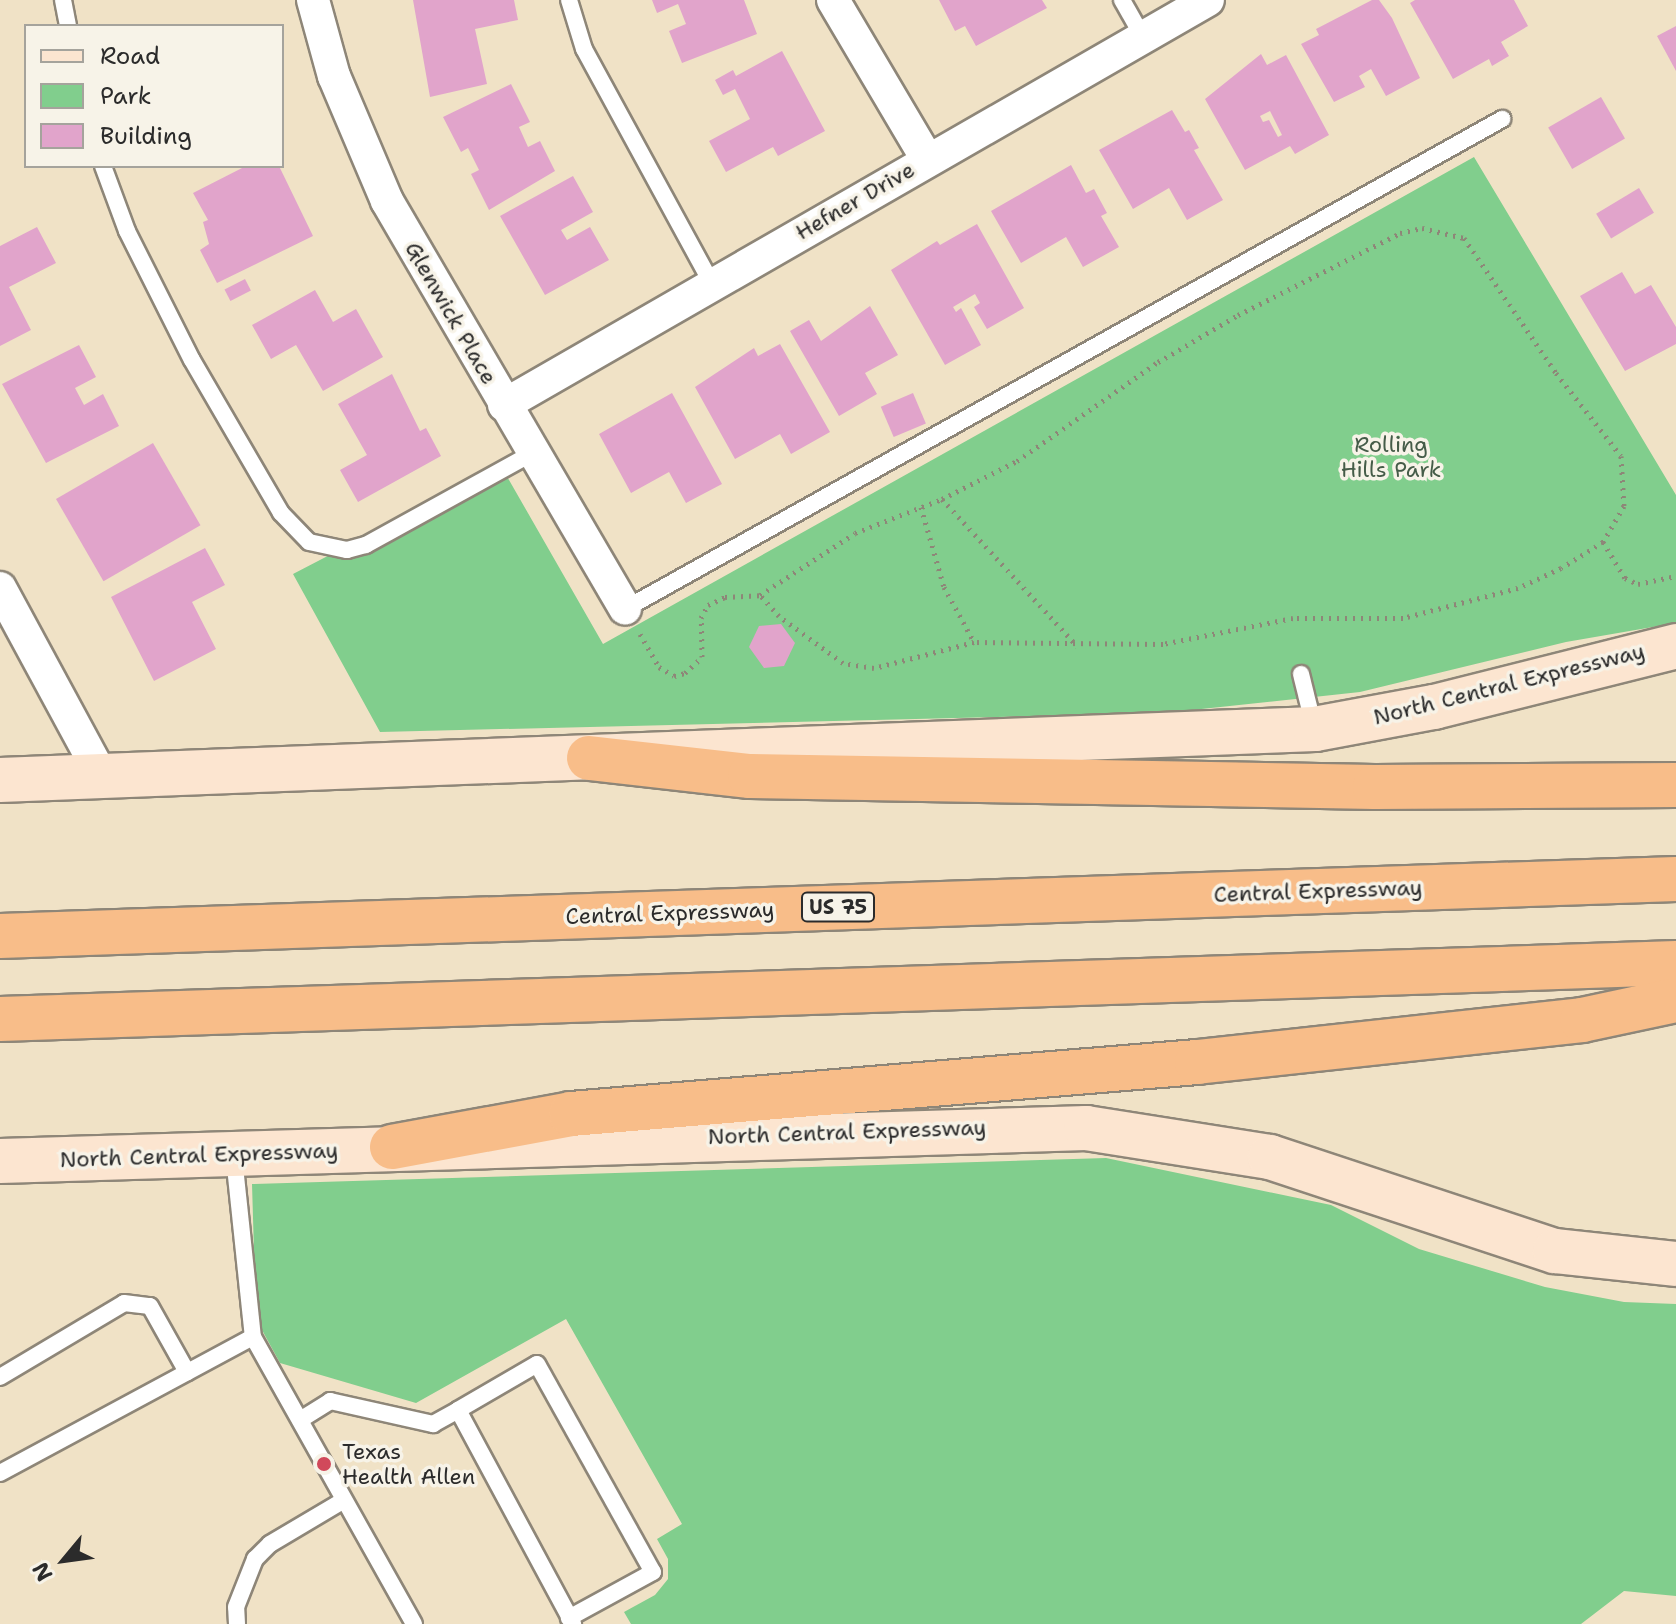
<!DOCTYPE html>
<style>
body{margin:0}
#map{position:relative;width:1676px;height:1624px;overflow:hidden;background:#f0e2c6;font-family:"Shantell Sans",sans-serif}
div>[style]{position:absolute}
[style*='--x']{left:calc(var(--x)*1px);top:calc(var(--y)*1px);width:calc(var(--w)*1px);rotate:calc(var(--a)*1deg)}
.green>*{inset:0;background:#81ce8d}
.building>*{inset:0;background:#e1a4cb;transform-origin:0 0}
.path>*{height:5px;margin-top:-2.5px;transform-origin:0;background:repeating-linear-gradient(90deg,#8e8678 0 2px,transparent 0 8px)}
.roads{filter:drop-shadow(2px 0 #8e8678) drop-shadow(-2px 0 #8e8678) drop-shadow(0 2px #8e8678) drop-shadow(0 -2px #8e8678)}
.service>*{height:16px;margin:-8px;padding:0 8px;transform-origin:8px;border-radius:8px;background:#fff}
.minor>*{height:32px;margin:-16px;padding:0 16px;transform-origin:16px;border-radius:16px;background:#fff}
.secondary>*{height:44px;margin:-22px;padding:0 22px;transform-origin:22px;border-radius:22px;background:#fce5d0}
.motorway>*{height:44px;margin:-22px;padding:0 22px;transform-origin:22px;border-radius:22px;background:#f8bd89}
.dots>*{width:22px;height:22px;translate:-50% -50%;box-sizing:border-box;border:4px solid #f7f3e8;border-radius:50%}
span{translate:-50% -50%;white-space:nowrap;text-align:center;line-height:1.15;-webkit-text-stroke:7px #f7f3e8;paint-order:stroke}
.shield-label span{padding:2px 6px;background:#f7f3e8;border:2px solid;border-radius:6px;-webkit-text-stroke-width:0}
.shield-label{font-size:20px;color:#2b2b2b;font-weight:700}
.street-label{font-size:22px;color:#2b2b2b}
.park-label{font-size:22px;color:#455c48}
.poi-label{font-size:22px;color:#2b2b2b}
.left{translate:0 -50%;text-align:left}
.legend{position:absolute;left:24px;top:24px;width:260px;height:144px;box-sizing:border-box;background:#f7f3e8;border:2px solid #a5a39c;margin:0;padding:10px 14px;list-style:none;font-size:24px;color:#2b2b2b}
.legend li{display:flex;align-items:center;gap:16px;height:40px}
.legend b{width:40px;border:2px solid #a5a39c}
.north{position:absolute;left:24px;top:1520px;width:80px;height:80px;-webkit-text-stroke:6px #f7f3e8;paint-order:stroke;rotate:241deg;font-size:22px;font-weight:700;line-height:32px;text-align:center;color:#2b2b2b}
.north::after{content:'';display:block;margin:auto;width:28px;height:36px;background:#2b2b2b;clip-path:polygon(50% 0,100% 100%,50% 72%,0 100%)}
</style>
<div id="map">
<div class="green">
<i style="clip-path:polygon(1474px 157px,1676px 495px,1676px 623px,1566px 642px,1360px 692px,1164px 713px,380px 732px,293px 574px,501px 466px,603px 644px)"></i>
<i style="clip-path:polygon(1106px 1158px,1331px 1205px,1419px 1249px,1545px 1287px,1624px 1302px,1676px 1304px,1676px 1596px,1624px 1591px,1581px 1624px,631px 1624px,624px 1612px,655px 1595px,668px 1579px,668px 1559px,657px 1539px,682px 1524px,566px 1319px,416px 1403px,280px 1363px,256px 1319px,252px 1184px)"></i>
</div>
<div class="building">
<i style="clip-path:polygon(413px 0,514px 0,518px 20px,475px 29px,487px 84px,430px 97px)"></i>
<i style="clip-path:polygon(652px 0,744px 0,757px 34px,682px 63px,669px 31px,686px 24px,678px 4px,657px 13px)"></i>
<i style="clip-path:polygon(939px 0,1042px 0,1047px 8px,976px 46px,965px 26px,955px 31px)"></i>
<i style="clip-path:polygon(1372px 0,1379px 0,1392px 18px,1420px 78px,1386px 96px,1371px 69px,1359px 76px,1365px 87px,1334px 102px,1301px 44px,1319px 35px,1316px 29px)"></i>
<i style="clip-path:polygon(1415px 0,1514px 0,1528px 26px,1501px 42px,1509px 56px,1492px 66px,1489px 59px,1453px 79px,1410px 3px)"></i>
<i style="clip-path:polygon(1676px 26px,1676px 71px,1657px 36px)"></i>
<i style="clip-path:polygon(782px 51px,825px 131px,778px 156px,773px 147px,726px 172px,709px 141px,750px 119px,735px 89px,723px 95px,715px 80px,733px 70px,736px 76px)"></i>
<i style="clip-path:polygon(evenodd,1261px 54px,1267px 65px,1286px 55px,1329px 135px,1295px 154px,1290px 146px,1245px 170px,1205px 99px,1261px 54px,1270px 111px,1282px 135px,1278px 137px,1269px 120px,1263px 122px,1260px 116px,1270px 111px)"></i>
<i style="clip-path:polygon(511px 84px,530px 122px,519px 127px,528px 147px,540px 141px,555px 171px,489px 210px,471px 174px,479px 170px,468px 148px,461px 152px,443px 117px)"></i>
<i style="left:1601px;top:97px;width:48px;height:61px;rotate:60deg"></i>
<i style="clip-path:polygon(1172px 110px,1185px 132px,1189px 130px,1199px 148px,1194px 150px,1223px 200px,1187px 220px,1169px 188px,1133px 209px,1099px 150px)"></i>
<i style="clip-path:polygon(1071px 165px,1086px 193px,1094px 189px,1107px 213px,1101px 216px,1119px 247px,1083px 267px,1066px 237px,1021px 263px,991px 211px)"></i>
<i style="clip-path:polygon(246px 166px,279px 166px,313px 236px,217px 283px,200px 250px,209px 244px,203px 222px,208px 220px,193px 193px)"></i>
<i style="clip-path:polygon(573px 176px,593px 212px,561px 230px,567px 240px,590px 227px,609px 260px,545px 295px,500px 216px)"></i>
<i style="left:1639px;top:188px;width:29px;height:50px;rotate:59deg"></i>
<i style="clip-path:polygon(977px 224px,1024px 308px,987px 329px,974px 307px,980px 303px,975px 294px,953px 307px,956px 312px,961px 308px,981px 345px,945px 365px,891px 270px,937px 241px,940px 245px)"></i>
<i style="clip-path:polygon(37px 227px,56px 263px,9px 287px,31px 330px,0 346px,0 246px)"></i>
<i style="clip-path:polygon(1622px 272px,1635px 294px,1651px 285px,1676px 327px,1676px 344px,1625px 371px,1580px 296px)"></i>
<i style="left:245px;top:279px;width:13px;height:23px;rotate:63deg"></i>
<i style="clip-path:polygon(315px 290px,333px 322px,356px 309px,383px 357px,323px 391px,296px 345px,271px 359px,252px 325px)"></i>
<i style="clip-path:polygon(870px 306px,898px 355px,865px 373px,877px 394px,839px 416px,790px 331px,809px 320px,821px 341px)"></i>
<i style="clip-path:polygon(780px 344px,830px 432px,791px 454px,780px 434px,735px 459px,695px 387px,754px 348px,758px 356px)"></i>
<i style="clip-path:polygon(79px 345px,96px 377px,75px 388px,84px 405px,103px 394px,119px 426px,46px 463px,2px 384px)"></i>
<i style="clip-path:polygon(392px 374px,420px 431px,426px 428px,441px 456px,358px 502px,340px 470px,367px 455px,338px 404px)"></i>
<i style="clip-path:polygon(672px 393px,722px 484px,686px 503px,669px 472px,631px 493px,599px 434px)"></i>
<i style="left:913px;top:393px;width:33px;height:35px;rotate:67deg"></i>
<i style="left:153px;top:443px;width:95px;height:112px;rotate:60deg"></i>
<i style="clip-path:polygon(205px 548px,225px 585px,192px 602px,216px 649px,154px 681px,111px 597px)"></i>
<i style="clip-path:polygon(781px 624px,795px 643px,784px 666px,764px 668px,749px 647px,759px 626px)"></i>
</div>
<div class="path">
<i style="--x:1422;--y:228;--w:43;--a:13.4"></i>
<i style="--x:1464;--y:238;--w:163;--a:55.7"></i>
<i style="--x:1556;--y:373;--w:105;--a:51.9"></i>
<i style="--x:1621;--y:456;--w:50;--a:86.6"></i>
<i style="--x:1624;--y:506;--w:42;--a:120.3"></i>
<i style="--x:1603;--y:542;--w:49;--a:148.2"></i>
<i style="--x:1561;--y:568;--w:47;--a:155.1"></i>
<i style="--x:1518;--y:588;--w:119;--a:165.4"></i>
<i style="--x:1403;--y:618;--w:110;--a:180"></i>
<i style="--x:1293;--y:618;--w:133;--a:168.7"></i>
<i style="--x:1163;--y:644;--w:189;--a:-179.4"></i>
<i style="--x:974;--y:642;--w:103;--a:165.4"></i>
<i style="--x:874;--y:668;--w:31;--a:-171"></i>
<i style="--x:843;--y:663;--w:79;--a:-143.7"></i>
<i style="--x:779;--y:616;--w:28;--a:-132"></i>
<i style="--x:760;--y:595;--w:113;--a:-33.1"></i>
<i style="--x:855;--y:533;--w:93;--a:-21.3"></i>
<i style="--x:942;--y:499;--w:84;--a:-26.9"></i>
<i style="--x:1017;--y:461;--w:172;--a:-35.1"></i>
<i style="--x:1158;--y:362;--w:93;--a:-30.4"></i>
<i style="--x:1238;--y:315;--w:182;--a:-26.8"></i>
<i style="--x:1400;--y:233;--w:23;--a:-13"></i>
<i style="--x:942;--y:499;--w:200;--a:47.4"></i>
<i style="--x:921;--y:507;--w:83;--a:74"></i>
<i style="--x:944;--y:587;--w:63;--a:61.4"></i>
<i style="--x:1603;--y:542;--w:42;--a:58.6"></i>
<i style="--x:1625;--y:578;--w:14;--a:25"></i>
<i style="--x:1638;--y:584;--w:39;--a:-12"></i>
<i style="--x:640;--y:634;--w:38;--a:60"></i>
<i style="--x:659;--y:667;--w:17;--a:31"></i>
<i style="--x:674;--y:676;--w:11;--a:-15"></i>
<i style="--x:685;--y:673;--w:23;--a:-43"></i>
<i style="--x:702;--y:657;--w:39;--a:-91"></i>
<i style="--x:701;--y:618;--w:15;--a:-62"></i>
<i style="--x:708;--y:605;--w:19;--a:-25"></i>
<i style="--x:725;--y:597;--w:35;--a:-3"></i>
</div>
<div class="roads">
<div class="service">
<i style="--x:63;--y:0;--w:26;--a:79"></i>
<i style="--x:569;--y:0;--w:51;--a:73"></i>
<i style="--x:584;--y:49;--w:268;--a:61.4"></i>
<i style="--x:1122;--y:0;--w:43;--a:60.4"></i>
<i style="--x:103;--y:166;--w:69;--a:69.7"></i>
<i style="--x:127;--y:231;--w:144;--a:63.3"></i>
<i style="--x:192;--y:360;--w:177;--a:59.8"></i>
<i style="--x:281;--y:513;--w:40;--a:46"></i>
<i style="--x:309;--y:542;--w:39;--a:12"></i>
<i style="--x:347;--y:550;--w:20;--a:-15"></i>
<i style="--x:366;--y:545;--w:188;--a:-28.9"></i>
<i style="--x:625;--y:609;--w:1005;--a:-29.19"></i>
<i style="--x:1301;--y:674;--w:55;--a:76.2"></i>
<i style="--x:234;--y:1157;--w:181;--a:84"></i>
<i style="--x:253;--y:1337;--w:329;--a:60.7"></i>
<i style="--x:0;--y:1377;--w:144;--a:-30.8"></i>
<i style="--x:124;--y:1303;--w:26;--a:7"></i>
<i style="--x:150;--y:1306;--w:76;--a:60.7"></i>
<i style="--x:458;--y:1410;--w:91;--a:-30.2"></i>
<i style="--x:537;--y:1364;--w:238;--a:60.9"></i>
<i style="--x:653;--y:1572;--w:96;--a:151.3"></i>
<i style="--x:300;--y:1420;--w:36;--a:-32"></i>
<i style="--x:330;--y:1401;--w:106;--a:12.6"></i>
<i style="--x:433;--y:1424;--w:29;--a:-29"></i>
<i style="--x:458;--y:1410;--w:243;--a:61.7"></i>
<i style="--x:0;--y:1473;--w:287;--a:-28.3"></i>
<i style="--x:237;--y:1624;--w:17;--a:-93"></i>
<i style="--x:236;--y:1607;--w:52;--a:-68.4"></i>
<i style="--x:255;--y:1559;--w:21;--a:-45"></i>
<i style="--x:270;--y:1544;--w:86;--a:-30.7"></i>
</div>
<div class="minor">
<i style="--x:313;--y:0;--w:79;--a:74.6"></i>
<i style="--x:334;--y:76;--w:136;--a:67"></i>
<i style="--x:387;--y:201;--w:472;--a:59.7"></i>
<i style="--x:833;--y:0;--w:185;--a:59.4"></i>
<i style="--x:504;--y:405;--w:812;--a:-29.91"></i>
<i style="--x:0;--y:588;--w:215;--a:61.6"></i>
</div>
<div class="secondary">
<i style="--x:0;--y:780;--w:1316;--a:-2.22"></i>
<i style="--x:1315;--y:729;--w:121;--a:-10.5"></i>
<i style="--x:1434;--y:707;--w:250;--a:-14.1"></i>
<i style="--x:0;--y:1161;--w:1087;--a:-1.74"></i>
<i style="--x:1086;--y:1128;--w:186;--a:9"></i>
<i style="--x:1270;--y:1157;--w:300;--a:18.3"></i>
<i style="--x:1555;--y:1251;--w:122;--a:6.1"></i>
</div>
<div class="motorway">
<i style="--x:589;--y:758;--w:162;--a:6.4"></i>
<i style="--x:750;--y:776;--w:625;--a:1.01"></i>
<i style="--x:1375;--y:787;--w:301;--a:-0.4"></i>
<i style="--x:0;--y:936;--w:1677;--a:-1.95"></i>
<i style="--x:0;--y:1019;--w:1677;--a:-1.91"></i>
<i style="--x:392;--y:1147;--w:182;--a:-10.4"></i>
<i style="--x:571;--y:1114;--w:628;--a:-4.75"></i>
<i style="--x:1197;--y:1062;--w:387;--a:-6.2"></i>
<i style="--x:1582;--y:1020;--w:96;--a:-12"></i>
</div>
</div>
<div class="dots">
<i style="left:324px;top:1464px;background:#d1495b"></i>
</div>
<div class="shield-label">
<span style="left:838px;top:907px">US 75</span>
</div>
<div class="street-label">
<span style="left:855px;top:201px;rotate:-30deg">Hefner Drive</span>
<span style="left:451px;top:313px;rotate:60deg">Glenwick Place</span>
<span style="left:1509px;top:684px;rotate:-14deg">North Central Expressway</span>
<span style="left:1318px;top:891px;rotate:-2deg">Central Expressway</span>
<span style="left:670px;top:913px;rotate:-2deg">Central Expressway</span>
<span style="left:847px;top:1132px;rotate:-2deg">North Central Expressway</span>
<span style="left:199px;top:1155px;rotate:-2deg">North Central Expressway</span>
</div>
<div class="park-label">
<span style="left:1391px;top:457px">Rolling<br>Hills Park</span>
</div>
<div class="poi-label">
<span class="left" style="left:342px;top:1464px">Texas<br>Health Allen</span>
</div>
<ul class="legend">
<li><b style="height:10px;background:#fce5d0"></b>Road</li>
<li><b style="height:22px;background:#81ce8d"></b>Park</li>
<li><b style="height:22px;background:#e1a4cb"></b>Building</li>
</ul>
<div class="north">N</div>
</div>
